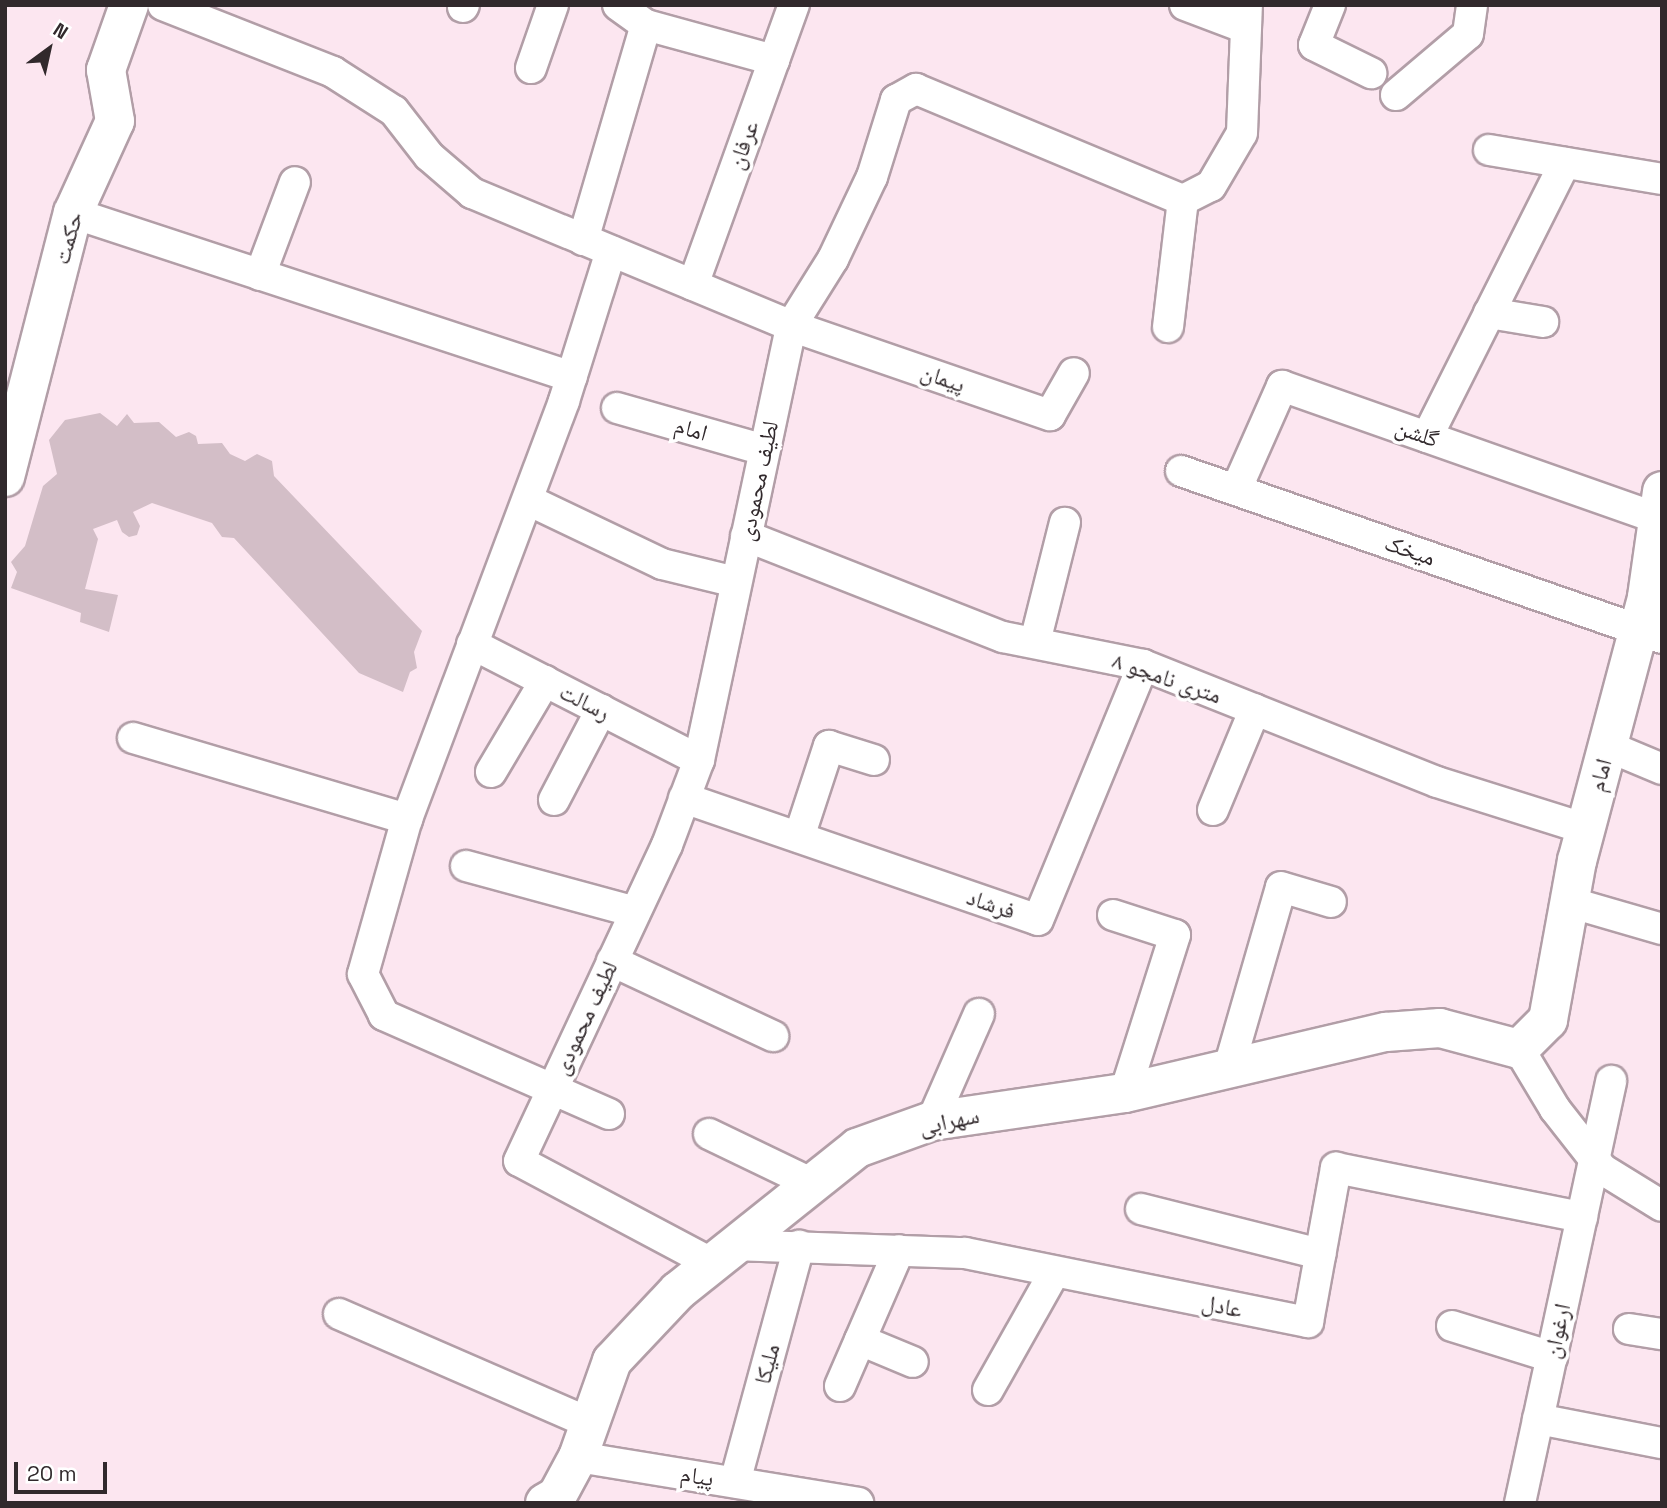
<!DOCTYPE html>
<meta charset="utf-8">
<style>
body{margin:0}
#map{position:relative;width:1667px;height:1508px;overflow:hidden;background:#fce6f0;font-family:"Space Grotesk","Noto Naskh Arabic",sans-serif}
div>[style]{position:absolute}
[style*='--x']{left:calc(var(--x)*1px);top:calc(var(--y)*1px);width:calc(var(--w)*1px);rotate:calc(var(--a)*1deg)}
.building>*{inset:0;background:#d3bec7}
.roads{filter:drop-shadow(2px 0 #b29ea7) drop-shadow(-2px 0 #b29ea7) drop-shadow(0 2px #b29ea7) drop-shadow(0 -2px #b29ea7)}
.minor>*{height:30px;margin:-15px;padding:0 15px;transform-origin:15px;border-radius:15px;background:#fff}
.tertiary>*{height:38px;margin:-19px;padding:0 19px;transform-origin:19px;border-radius:19px;background:#fff}
span{translate:-50% -50%;white-space:nowrap;text-align:center;line-height:1.15;-webkit-text-stroke:7px #fff;paint-order:stroke}
.street-label{font-size:23px;color:#31292c}
.frame{position:absolute;inset:0;border:7px solid #31292c;pointer-events:none}
.north{position:absolute;left:14px;top:14px;width:70px;height:70px;-webkit-text-stroke:5px #fff;paint-order:stroke;rotate:33deg;font-size:19px;font-weight:700;line-height:28px;text-align:center;color:#31292c}
.north::after{content:'';display:block;margin:auto;width:24px;height:32px;background:#31292c;clip-path:polygon(50% 0,100% 100%,50% 72%,0 100%)}
.scale{position:absolute;left:14px;top:1462px;width:93px;height:32px;box-sizing:border-box;border:4px solid #31292c;border-top:0;padding-left:9px;font-size:21px;line-height:24px;white-space:nowrap;color:#31292c;-webkit-text-stroke:5px #fff;paint-order:stroke}
</style>
<div id="map">
<div class="building">
<i style="clip-path:polygon(100px 413px,117px 426px,127px 414px,134px 423px,159px 422px,176px 437px,189px 432px,196px 436px,198px 444px,222px 443px,230px 454px,245px 461px,257px 454px,272px 461px,274px 476px,422px 631px,414px 652px,417px 668px,410px 672px,403px 692px,359px 673px,234px 538px,222px 537px,212px 523px,152px 503px,133px 512px,140px 526px,137px 535px,129px 537px,122px 532px,117px 520px,93px 529px,98px 539px,85px 589px,118px 595px,109px 632px,80px 622px,81px 613px,11px 588px,17px 572px,11px 562px,25px 546px,43px 486px,57px 474px,49px 440px,65px 420px)"></i>
</div>
<div class="roads">
<div class="minor">
<i style="--x:163;--y:5;--w:183;--a:21.5"></i>
<i style="--x:333;--y:72;--w:72;--a:32.6"></i>
<i style="--x:394;--y:111;--w:57;--a:52.1"></i>
<i style="--x:429;--y:156;--w:57;--a:40.7"></i>
<i style="--x:472;--y:193;--w:346;--a:22.6"></i>
<i style="--x:791;--y:326;--w:274;--a:19"></i>
<i style="--x:1050;--y:415;--w:48;--a:-60.3"></i>
<i style="--x:618;--y:5;--w:34;--a:36"></i>
<i style="--x:646;--y:25;--w:133;--a:15.3"></i>
<i style="--x:1185;--y:5;--w:65;--a:20.7"></i>
<i style="--x:1330;--y:5;--w:43;--a:111.8"></i>
<i style="--x:1314;--y:45;--w:64;--a:26.2"></i>
<i style="--x:463;--y:7;--w:2;--a:-63"></i>
<i style="--x:531;--y:68;--w:67;--a:-70.8"></i>
<i style="--x:1396;--y:95;--w:94;--a:-40.3"></i>
<i style="--x:1468;--y:34;--w:29;--a:-82"></i>
<i style="--x:1489;--y:150;--w:175;--a:9.5"></i>
<i style="--x:73;--y:213;--w:525;--a:18.19"></i>
<i style="--x:583;--y:240;--w:224;--a:-73.7"></i>
<i style="--x:260;--y:275;--w:99;--a:-69.4"></i>
<i style="--x:693;--y:285;--w:298;--a:-70.2"></i>
<i style="--x:1489;--y:313;--w:55;--a:9.5"></i>
<i style="--x:1168;--y:327;--w:128;--a:-83.3"></i>
<i style="--x:617;--y:408;--w:153;--a:15.9"></i>
<i style="--x:1427;--y:437;--w:307;--a:-63.3"></i>
<i style="--x:1181;--y:471;--w:509;--a:19.15"></i>
<i style="--x:1236;--y:490;--w:114;--a:-66.1"></i>
<i style="--x:1282;--y:386;--w:403;--a:19.4"></i>
<i style="--x:528;--y:500;--w:148;--a:25.5"></i>
<i style="--x:662;--y:564;--w:76;--a:13.7"></i>
<i style="--x:746;--y:536;--w:276;--a:21.5"></i>
<i style="--x:1003;--y:637;--w:143;--a:11.3"></i>
<i style="--x:1143;--y:665;--w:316;--a:21.7"></i>
<i style="--x:1437;--y:782;--w:156;--a:17.5"></i>
<i style="--x:1035;--y:642;--w:123;--a:-75.9"></i>
<i style="--x:472;--y:644;--w:255;--a:27.1"></i>
<i style="--x:133;--y:738;--w:286;--a:16.5"></i>
<i style="--x:1607;--y:746;--w:60;--a:22.7"></i>
<i style="--x:491;--y:772;--w:106;--a:-59.3"></i>
<i style="--x:684;--y:798;--w:374;--a:19"></i>
<i style="--x:1038;--y:920;--w:276;--a:-67.6"></i>
<i style="--x:554;--y:800;--w:102;--a:-62.4"></i>
<i style="--x:1213;--y:810;--w:109;--a:-67.4"></i>
<i style="--x:799;--y:837;--w:96;--a:-71.8"></i>
<i style="--x:829;--y:746;--w:47;--a:17.3"></i>
<i style="--x:466;--y:866;--w:175;--a:15.2"></i>
<i style="--x:1569;--y:902;--w:97;--a:16.2"></i>
<i style="--x:1113;--y:915;--w:65;--a:17.9"></i>
<i style="--x:1175;--y:935;--w:166;--a:107.6"></i>
<i style="--x:612;--y:961;--w:178;--a:25"></i>
<i style="--x:1519;--y:1049;--w:70;--a:59"></i>
<i style="--x:1555;--y:1109;--w:76;--a:51.9"></i>
<i style="--x:1602;--y:1169;--w:70;--a:31.7"></i>
<i style="--x:1228;--y:1071;--w:191;--a:-73.9"></i>
<i style="--x:1281;--y:887;--w:52;--a:16.7"></i>
<i style="--x:609;--y:1114;--w:246;--a:-156.3"></i>
<i style="--x:384;--y:1015;--w:46;--a:-117.1"></i>
<i style="--x:363;--y:974;--w:161;--a:-74.2"></i>
<i style="--x:407;--y:819;--w:447;--a:-69.4"></i>
<i style="--x:564;--y:401;--w:157;--a:-72.6"></i>
<i style="--x:932;--y:1121;--w:117;--a:-66.3"></i>
<i style="--x:709;--y:1134;--w:113;--a:25.7"></i>
<i style="--x:1141;--y:1209;--w:185;--a:14.1"></i>
<i style="--x:733;--y:1245;--w:232;--a:2"></i>
<i style="--x:965;--y:1253;--w:350;--a:11.4"></i>
<i style="--x:1308;--y:1322;--w:157;--a:-79.7"></i>
<i style="--x:1336;--y:1168;--w:251;--a:11.3"></i>
<i style="--x:711;--y:1263;--w:217;--a:-152"></i>
<i style="--x:519;--y:1161;--w:349;--a:-64.9"></i>
<i style="--x:667;--y:845;--w:91;--a:-69.4"></i>
<i style="--x:699;--y:760;--w:444;--a:-78"></i>
<i style="--x:791;--y:326;--w:79;--a:-57.9"></i>
<i style="--x:833;--y:259;--w:91;--a:-64.6"></i>
<i style="--x:872;--y:177;--w:81;--a:-72.7"></i>
<i style="--x:896;--y:100;--w:23;--a:-29"></i>
<i style="--x:916;--y:89;--w:289;--a:22.6"></i>
<i style="--x:1183;--y:200;--w:31;--a:-27"></i>
<i style="--x:1211;--y:186;--w:61;--a:-59.7"></i>
<i style="--x:1242;--y:133;--w:128;--a:-87.8"></i>
<i style="--x:339;--y:1314;--w:274;--a:23.5"></i>
<i style="--x:1452;--y:1326;--w:105;--a:17.2"></i>
<i style="--x:1629;--y:1329;--w:33;--a:9"></i>
<i style="--x:860;--y:1340;--w:57;--a:22.5"></i>
<i style="--x:840;--y:1386;--w:148;--a:-66.5"></i>
<i style="--x:988;--y:1390;--w:134;--a:-60.6"></i>
<i style="--x:1538;--y:1419;--w:126;--a:11"></i>
<i style="--x:578;--y:1457;--w:284;--a:9.3"></i>
<i style="--x:735;--y:1482;--w:245;--a:-74.8"></i>
<i style="--x:1520;--y:1503;--w:432;--a:-77.8"></i>
</div>
<div class="tertiary">
<i style="--x:5;--y:477;--w:273;--a:-75.6"></i>
<i style="--x:73;--y:213;--w:101;--a:-65.5"></i>
<i style="--x:115;--y:121;--w:52;--a:-100"></i>
<i style="--x:106;--y:70;--w:69;--a:-70.5"></i>
<i style="--x:545;--y:1503;--w:14;--a:-30"></i>
<i style="--x:557;--y:1496;--w:44;--a:-61.7"></i>
<i style="--x:578;--y:1457;--w:102;--a:-70.5"></i>
<i style="--x:612;--y:1361;--w:96;--a:-46.7"></i>
<i style="--x:678;--y:1291;--w:229;--a:-38.6"></i>
<i style="--x:857;--y:1148;--w:80;--a:-19.8"></i>
<i style="--x:932;--y:1121;--w:195;--a:-8.3"></i>
<i style="--x:1125;--y:1093;--w:268;--a:-13.2"></i>
<i style="--x:1386;--y:1032;--w:54;--a:-4.2"></i>
<i style="--x:1440;--y:1028;--w:82;--a:14.9"></i>
<i style="--x:1519;--y:1049;--w:41;--a:-45"></i>
<i style="--x:1548;--y:1020;--w:162;--a:-79.7"></i>
<i style="--x:1577;--y:861;--w:273;--a:-75.1"></i>
<i style="--x:1647;--y:597;--w:107;--a:-81.9"></i>
</div>
</div>
<div class="street-label">
<span style="left:743px;top:145px;rotate:-70deg">عرفان</span>
<span style="left:68px;top:238px;rotate:-74deg">حکمت</span>
<span style="left:943px;top:378px;rotate:19deg">پیمان</span>
<span style="left:691px;top:429px;rotate:16deg">امام</span>
<span style="left:1417px;top:433px;rotate:19deg">گلشن</span>
<span style="left:758px;top:481px;rotate:-78deg">لطیف محمودی</span>
<span style="left:1410px;top:550px;rotate:19deg">میخک</span>
<span style="left:1167px;top:678px;rotate:19deg">۸ متری نامجو</span>
<span style="left:585px;top:702px;rotate:27deg">رسالت</span>
<span style="left:1600px;top:775px;rotate:-75deg">امام</span>
<span style="left:991px;top:904px;rotate:19deg">فرشاد</span>
<span style="left:585px;top:1018px;rotate:-65deg">لطیف محمودی</span>
<span style="left:949px;top:1121px;rotate:-12deg">سهرابی</span>
<span style="left:1222px;top:1306px;rotate:11deg">عادل</span>
<span style="left:1557px;top:1331px;rotate:-78deg">ارغوان</span>
<span style="left:767px;top:1364px;rotate:-75deg">ملیکا</span>
<span style="left:697px;top:1476px;rotate:9deg">پیام</span>
</div>
<div class="frame"></div>
<div class="north">N</div>
<div class="scale">20 m</div>
</div>
